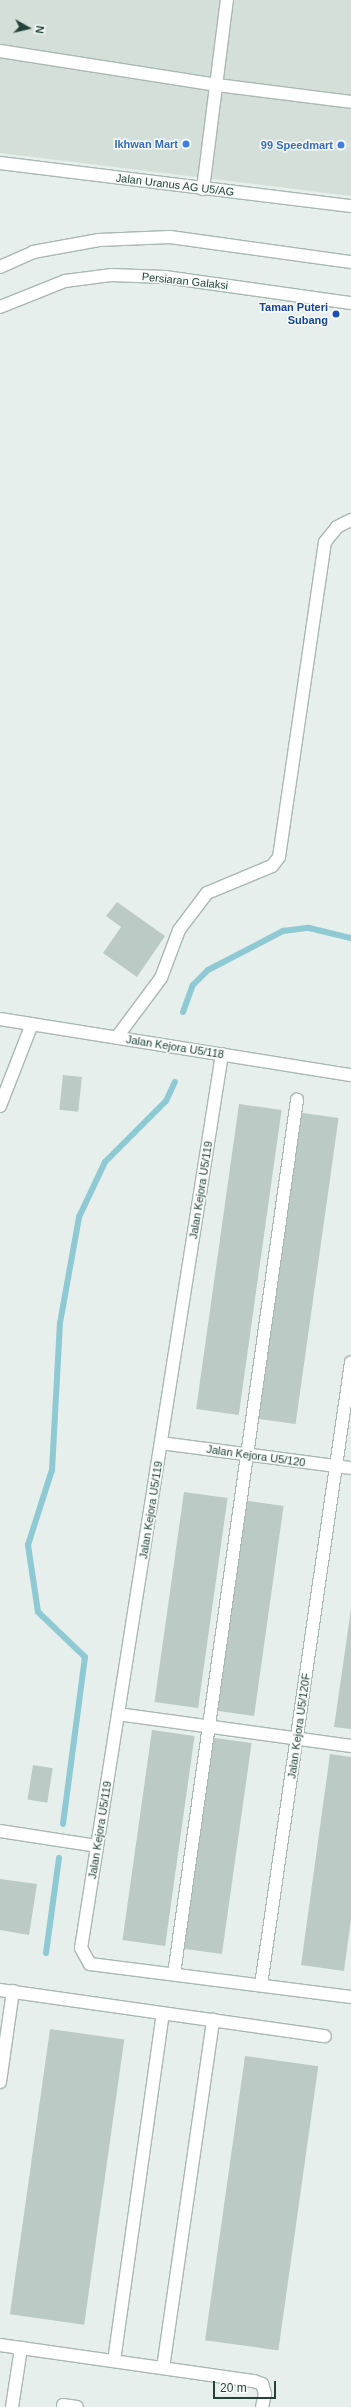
<!DOCTYPE html>
<style>
body{margin:0}
#map{position:relative;width:351px;height:2407px;overflow:hidden;background:#e6efeb;font-family:Arial,sans-serif}
div>[style]{position:absolute}
[style*='--x']{left:calc(var(--x)*1px);top:calc(var(--y)*1px);width:calc(var(--w)*1px);rotate:calc(var(--a)*1deg)}
.built>*{inset:0;background:#d4dfda}
.stream>*{height:6px;margin:-3px;padding:0 3px;transform-origin:3px;border-radius:3px;background:#8ec9d4}
.building>*{inset:0;background:#bbcac4;transform-origin:0 0}
.roads{filter:drop-shadow(1px 0 #a8b8b2) drop-shadow(-1px 0 #a8b8b2) drop-shadow(0 1px #a8b8b2) drop-shadow(0 -1px #a8b8b2)}
.service>*{height:12px;margin:-6px;padding:0 6px;transform-origin:6px;border-radius:6px;background:#fff}
.minor>*{height:12px;margin:-6px;padding:0 6px;transform-origin:6px;border-radius:6px;background:#fff}
.secondary>*{height:12px;margin:-6px;padding:0 6px;transform-origin:6px;border-radius:6px;background:#fff}
.dots>*{width:11px;height:11px;translate:-50% -50%;box-sizing:border-box;border:2px solid #f7fbf9;border-radius:50%}
span{translate:-50% -50%;white-space:nowrap;text-align:center;line-height:1.15;-webkit-text-stroke:3px #f7fbf9;paint-order:stroke}
.shop-label{font-size:11px;color:#366cbe;font-weight:700}
.right{translate:-100% -50%;text-align:right}
.street-label{font-size:11px;color:#24423a}
.transit-label{font-size:11px;color:#164399;font-weight:700}
.north{position:absolute;left:8px;top:8px;width:40px;height:40px;-webkit-text-stroke:3px #f7fbf9;paint-order:stroke;rotate:98deg;font-size:11px;font-weight:700;line-height:16px;text-align:center;color:#24423a}
.north::after{content:'';display:block;margin:auto;width:14px;height:18px;background:#24423a;clip-path:polygon(50% 0,100% 100%,50% 72%,0 100%)}
.scale{position:absolute;left:213px;top:2381px;width:63px;height:18px;box-sizing:border-box;border:2px solid #24423a;border-top:0;padding-left:5px;font-size:12px;line-height:14px;white-space:nowrap;color:#24423a;-webkit-text-stroke:3px #f7fbf9;paint-order:stroke}
</style>
<div id="map">
<div class="built">
<i style="clip-path:polygon(0 0,351px 0,351px 196px,0 153px)"></i>
</div>
<div class="stream">
<i style="--x:183;--y:1012;--w:29;--a:-70"></i>
<i style="--x:193;--y:985;--w:21;--a:-45"></i>
<i style="--x:208;--y:970;--w:85;--a:-27.5"></i>
<i style="--x:283;--y:931;--w:26;--a:-7"></i>
<i style="--x:309;--y:928;--w:43;--a:13.4"></i>
<i style="--x:63;--y:1824;--w:168;--a:-82.5"></i>
<i style="--x:85;--y:1657;--w:65;--a:-136.2"></i>
<i style="--x:38;--y:1612;--w:68;--a:-98.5"></i>
<i style="--x:28;--y:1545;--w:79;--a:-72.3"></i>
<i style="--x:52;--y:1470;--w:147;--a:-86.9"></i>
<i style="--x:60;--y:1323;--w:108;--a:-79.8"></i>
<i style="--x:79;--y:1217;--w:61;--a:-64.7"></i>
<i style="--x:105;--y:1162;--w:86;--a:-45"></i>
<i style="--x:166;--y:1101;--w:21;--a:-65"></i>
<i style="--x:46;--y:1953;--w:96;--a:-82.2"></i>
</div>
<div class="building">
<i style="clip-path:polygon(117px 902px,165px 936px,137px 977px,103px 953px,121px 927px,106px 916px)"></i>
<i style="left:63px;top:1075px;width:19px;height:35px;rotate:6deg"></i>
<i style="left:239px;top:1104px;width:43px;height:308px;rotate:8deg"></i>
<i style="left:296px;top:1112px;width:43px;height:309px;rotate:8deg"></i>
<i style="left:184px;top:1492px;width:44px;height:212px;rotate:8deg"></i>
<i style="left:241px;top:1500px;width:43px;height:212px;rotate:8deg"></i>
<i style="clip-path:polygon(351px 1609px,351px 1729px,334px 1727px)"></i>
<i style="left:152px;top:1730px;width:43px;height:212px;rotate:8deg"></i>
<i style="left:208px;top:1737px;width:44px;height:213px;rotate:8deg"></i>
<i style="clip-path:polygon(330px 1754px,351px 1757px,351px 1919px,344px 1971px,301px 1965px)"></i>
<i style="left:33px;top:1765px;width:20px;height:35px;rotate:9deg"></i>
<i style="clip-path:polygon(0 1879px,37px 1884px,29px 1935px,0 1930px)"></i>
<i style="left:50px;top:2029px;width:75px;height:288px;rotate:8deg"></i>
<i style="left:245px;top:2056px;width:74px;height:287px;rotate:8deg"></i>
</div>
<div class="roads">
<div class="service">
<i style="--x:0;--y:51;--w:220;--a:8.9"></i>
<i style="--x:217;--y:85;--w:135;--a:7.2"></i>
<i style="--x:203;--y:189;--w:191;--a:-82.8"></i>
<i style="--x:117;--y:1037;--w:74;--a:-53.3"></i>
<i style="--x:161;--y:978;--w:51;--a:-69.4"></i>
<i style="--x:179;--y:930;--w:46;--a:-52.9"></i>
<i style="--x:207;--y:893;--w:70;--a:-22.6"></i>
<i style="--x:272;--y:866;--w:11;--a:-52"></i>
<i style="--x:279;--y:857;--w:318;--a:-81.7"></i>
<i style="--x:325;--y:542;--w:19;--a:-51"></i>
<i style="--x:337;--y:527;--w:16;--a:-27"></i>
<i style="--x:118;--y:1714;--w:235;--a:7.8"></i>
<i style="--x:174;--y:1974;--w:883;--a:-81.99"></i>
<i style="--x:0;--y:1990;--w:328;--a:8.1"></i>
<i style="--x:0;--y:2082;--w:92;--a:-81.9"></i>
<i style="--x:0;--y:2345;--w:257;--a:8.1"></i>
<i style="--x:254;--y:2381;--w:9;--a:21"></i>
<i style="--x:262;--y:2384;--w:10;--a:73"></i>
<i style="--x:265;--y:2394;--w:13;--a:103"></i>
<i style="--x:114;--y:2361;--w:351;--a:-82"></i>
<i style="--x:163;--y:2368;--w:352;--a:-81.8"></i>
<i style="--x:63;--y:2405;--w:14;--a:8"></i>
<i style="--x:12;--y:2407;--w:60;--a:-81.3"></i>
</div>
<div class="minor">
<i style="--x:0;--y:163;--w:354;--a:7"></i>
<i style="--x:0;--y:1019;--w:355;--a:9.1"></i>
<i style="--x:222;--y:1054;--w:905;--a:98.96"></i>
<i style="--x:81;--y:1948;--w:18;--a:61"></i>
<i style="--x:90;--y:1964;--w:263;--a:7.2"></i>
<i style="--x:0;--y:1106;--w:88;--a:-68.7"></i>
<i style="--x:161;--y:1443;--w:192;--a:7.5"></i>
<i style="--x:0;--y:1831;--w:98;--a:8.8"></i>
<i style="--x:261;--y:1985;--w:629;--a:-81.78"></i>
</div>
<div class="secondary">
<i style="--x:0;--y:267;--w:36;--a:-24"></i>
<i style="--x:33;--y:252;--w:67;--a:-10.3"></i>
<i style="--x:99;--y:240;--w:71;--a:-2.4"></i>
<i style="--x:170;--y:237;--w:183;--a:7.9"></i>
<i style="--x:0;--y:307;--w:70;--a:-21.8"></i>
<i style="--x:65;--y:281;--w:46;--a:-7.4"></i>
<i style="--x:111;--y:275;--w:54;--a:2.1"></i>
<i style="--x:165;--y:277;--w:188;--a:8"></i>
</div>
</div>
<div class="dots">
<i style="left:186px;top:144px;background:#3f7fe0"></i>
<i style="left:341px;top:145px;background:#3f7fe0"></i>
<i style="left:336px;top:314px;background:#1a4fb4"></i>
</div>
<div class="shop-label">
<span class="right" style="left:178px;top:144px">Ikhwan Mart</span>
<span class="right" style="left:333px;top:145px">99 Speedmart</span>
</div>
<div class="street-label">
<span style="left:175px;top:185px;rotate:7deg">Jalan Uranus AG U5/AG</span>
<span style="left:185px;top:281px;rotate:6deg">Persiaran Galaksi</span>
<span style="left:175px;top:1047px;rotate:9deg">Jalan Kejora U5/118</span>
<span style="left:201px;top:1190px;rotate:-81deg">Jalan Kejora U5/119</span>
<span style="left:256px;top:1456px;rotate:8deg">Jalan Kejora U5/120</span>
<span style="left:151px;top:1510px;rotate:-81deg">Jalan Kejora U5/119</span>
<span style="left:299px;top:1726px;rotate:-82deg">Jalan Kejora U5/120F</span>
<span style="left:100px;top:1830px;rotate:-81deg">Jalan Kejora U5/119</span>
</div>
<div class="transit-label">
<span class="right" style="left:328px;top:314px">Taman Puteri<br>Subang</span>
</div>
<div class="north">N</div>
<div class="scale">20 m</div>
</div>
